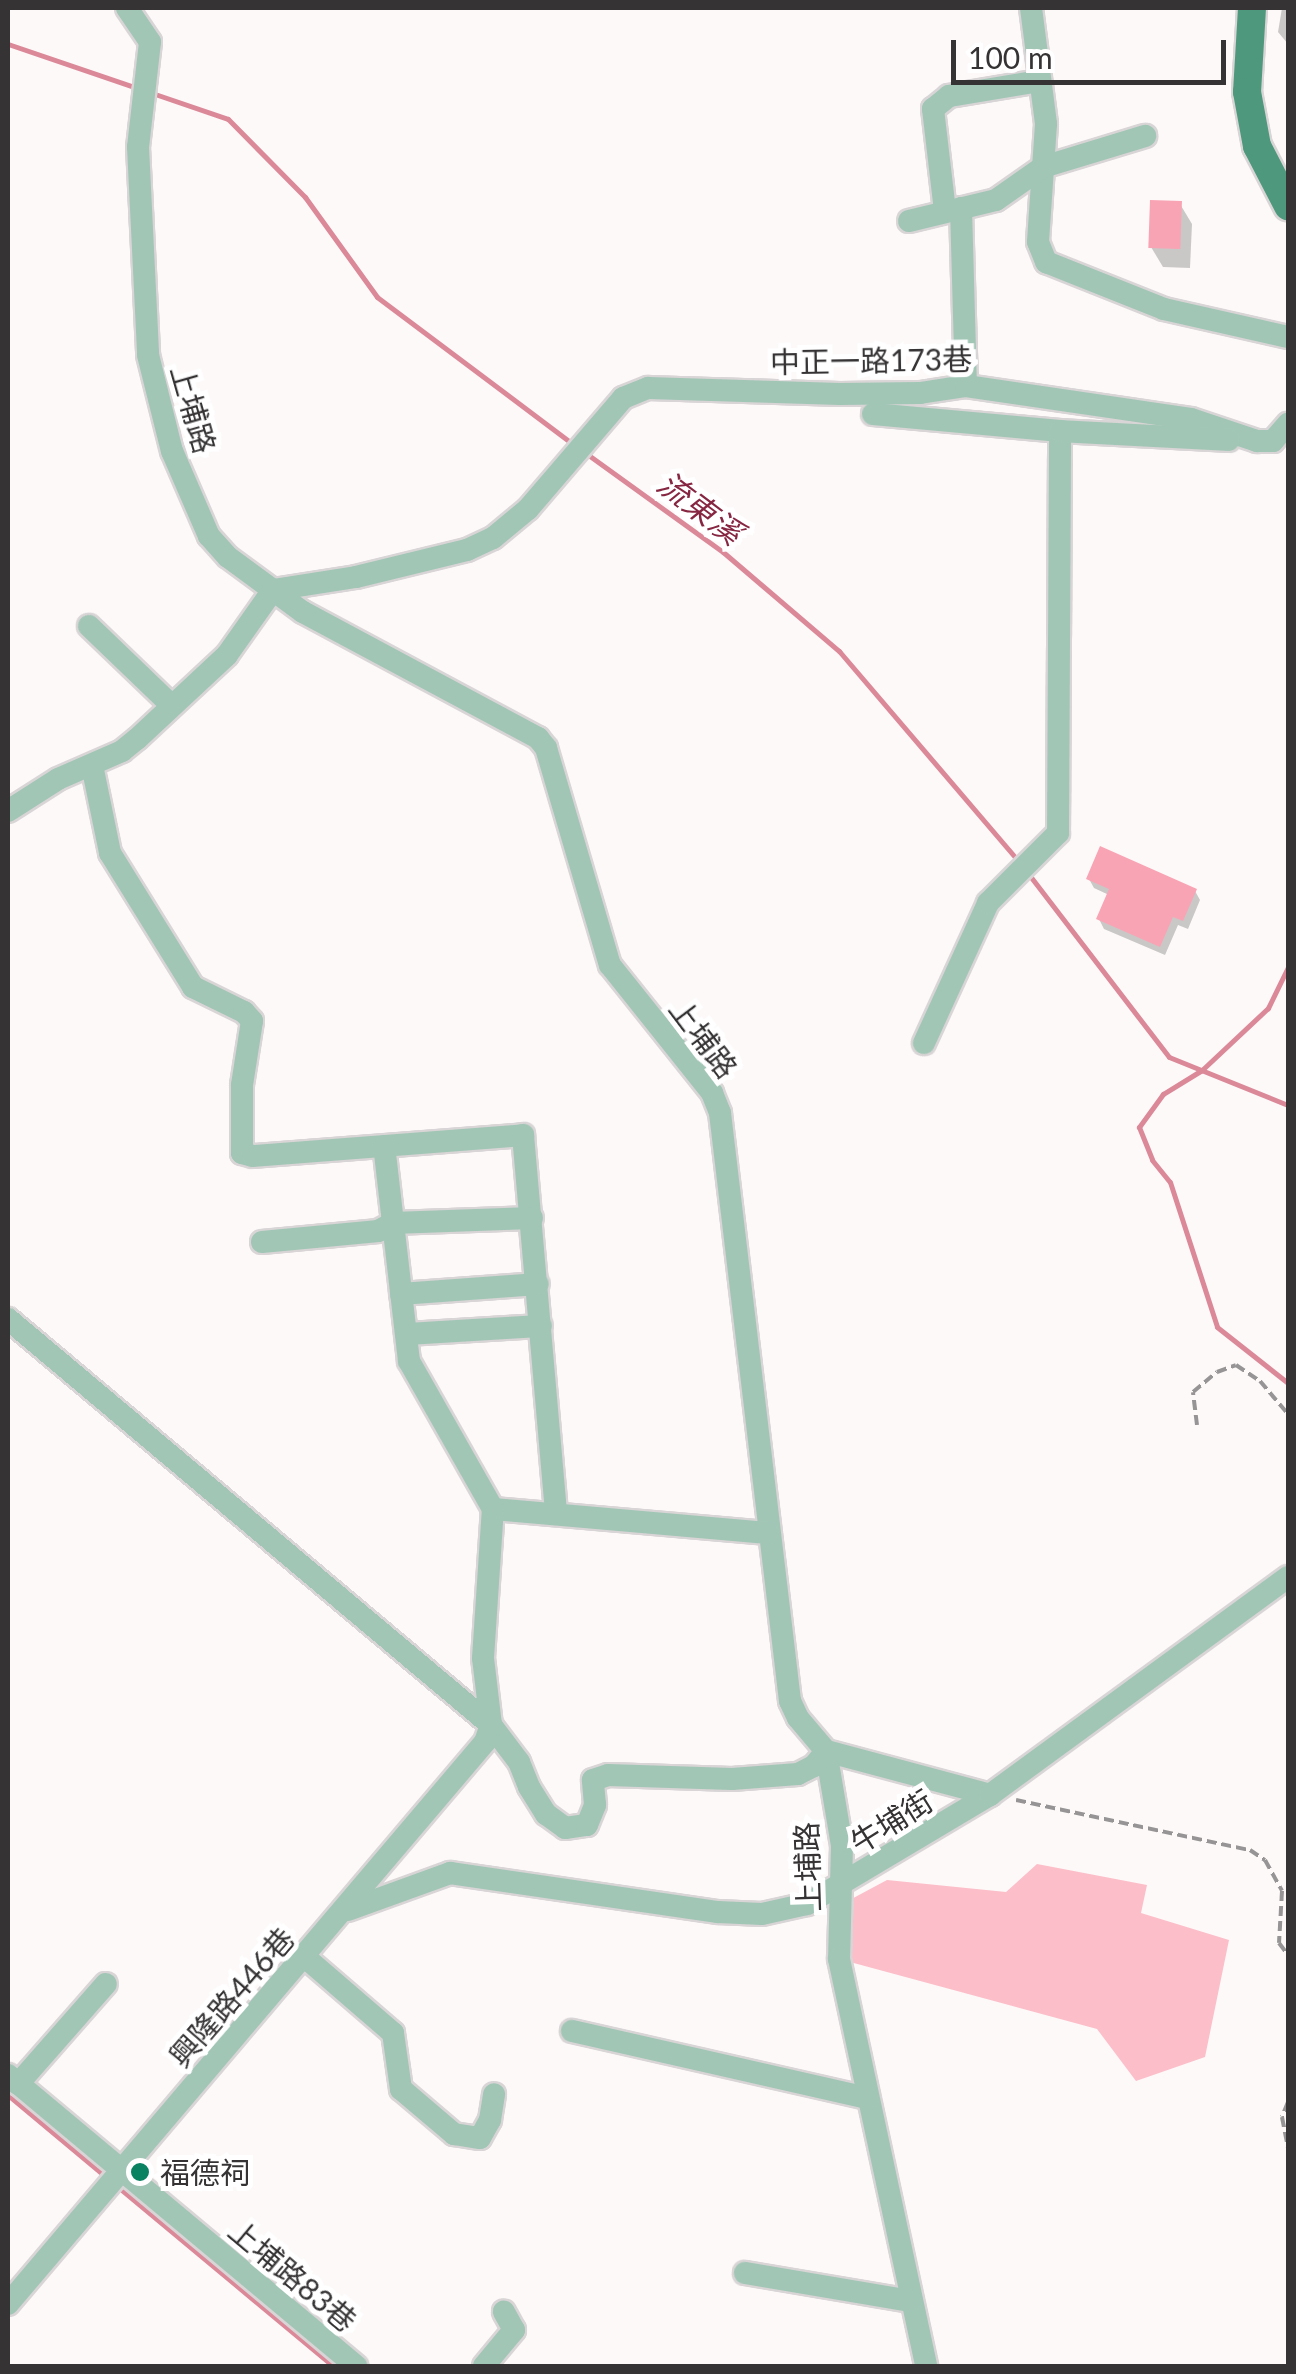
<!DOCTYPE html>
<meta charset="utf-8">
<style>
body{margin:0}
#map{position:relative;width:1296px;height:2374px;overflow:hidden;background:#fdf9f9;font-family:Lato,"Noto Sans TC",sans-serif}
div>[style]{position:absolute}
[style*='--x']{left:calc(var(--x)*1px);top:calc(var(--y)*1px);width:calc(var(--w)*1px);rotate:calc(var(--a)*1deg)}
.green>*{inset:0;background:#fcbec8}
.shadow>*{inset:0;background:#0003}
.stream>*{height:5px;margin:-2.5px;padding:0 2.5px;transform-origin:2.5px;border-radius:2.5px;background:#db8999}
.building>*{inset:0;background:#f9a4b4;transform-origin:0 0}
.path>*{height:4px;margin-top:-2px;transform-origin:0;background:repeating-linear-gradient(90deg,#979495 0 10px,transparent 0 15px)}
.roads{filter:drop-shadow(2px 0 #d9d5d6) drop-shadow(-2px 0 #d9d5d6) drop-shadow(0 2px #d9d5d6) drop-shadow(0 -2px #d9d5d6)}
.minor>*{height:22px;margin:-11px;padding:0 11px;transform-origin:11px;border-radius:11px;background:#a1c6b6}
.major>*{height:28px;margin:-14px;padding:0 14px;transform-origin:14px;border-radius:14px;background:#4e997d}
.dots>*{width:28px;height:28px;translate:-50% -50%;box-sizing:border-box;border:5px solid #fff;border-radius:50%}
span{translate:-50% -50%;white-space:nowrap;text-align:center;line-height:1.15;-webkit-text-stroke:10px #fff;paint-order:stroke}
.street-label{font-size:30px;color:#353334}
.poi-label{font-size:30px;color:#353334}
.left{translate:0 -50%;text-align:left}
.water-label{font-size:32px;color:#872642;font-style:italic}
.frame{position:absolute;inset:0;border:10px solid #353334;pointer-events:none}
.scale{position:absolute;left:951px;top:40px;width:275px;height:45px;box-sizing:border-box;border:5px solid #353334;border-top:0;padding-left:12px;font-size:30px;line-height:35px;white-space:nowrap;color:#353334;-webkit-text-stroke:8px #fff;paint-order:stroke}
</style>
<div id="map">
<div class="green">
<i style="clip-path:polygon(1037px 1864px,1147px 1885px,1141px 1913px,1229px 1940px,1205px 2057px,1136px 2081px,1097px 2029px,850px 1962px,844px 1903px,887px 1880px,1006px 1892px)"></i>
</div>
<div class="shadow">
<i style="clip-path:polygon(1282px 8px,1288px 8px,1288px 44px,1278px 32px)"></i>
<i style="clip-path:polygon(1180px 204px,1192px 224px,1190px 268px,1163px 267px,1151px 247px)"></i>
<i style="clip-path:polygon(1089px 879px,1195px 891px,1200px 900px,1188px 929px,1178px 925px,1165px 955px,1104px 929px,1099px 919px,1109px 895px,1094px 888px)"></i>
</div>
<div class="stream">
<i style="--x:8;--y:44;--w:136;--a:18.8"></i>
<i style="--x:152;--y:93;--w:80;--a:18.9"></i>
<i style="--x:228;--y:119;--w:110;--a:45.4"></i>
<i style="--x:305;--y:197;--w:123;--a:54.2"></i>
<i style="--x:377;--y:297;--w:246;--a:36.9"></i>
<i style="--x:587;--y:454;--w:168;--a:35.8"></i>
<i style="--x:723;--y:552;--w:153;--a:40.5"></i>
<i style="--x:839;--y:651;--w:279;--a:49.5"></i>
<i style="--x:1027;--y:872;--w:233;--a:52.5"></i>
<i style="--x:1169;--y:1057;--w:128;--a:22"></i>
<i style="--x:1288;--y:967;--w:46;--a:116"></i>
<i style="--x:1268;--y:1008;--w:91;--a:136.8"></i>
<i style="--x:1202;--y:1070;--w:46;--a:148.4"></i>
<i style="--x:1163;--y:1094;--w:41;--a:126"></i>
<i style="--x:1139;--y:1127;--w:35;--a:68"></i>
<i style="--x:1152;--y:1160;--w:28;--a:51"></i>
<i style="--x:1170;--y:1182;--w:152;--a:72"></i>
<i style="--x:1217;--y:1327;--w:90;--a:38.3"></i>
<i style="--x:8;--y:2095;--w:126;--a:39.9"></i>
<i style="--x:117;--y:2186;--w:281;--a:39.8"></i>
</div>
<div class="building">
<i style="left:1150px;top:200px;width:32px;height:48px;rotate:2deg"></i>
<i style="clip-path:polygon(1100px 846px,1197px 889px,1183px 921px,1173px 917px,1160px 947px,1096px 919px,1109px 889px,1086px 879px)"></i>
</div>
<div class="path">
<i style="--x:1197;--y:1425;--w:33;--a:-97"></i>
<i style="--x:1193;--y:1392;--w:31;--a:-40"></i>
<i style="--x:1217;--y:1372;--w:20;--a:-20"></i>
<i style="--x:1236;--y:1365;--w:29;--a:34"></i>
<i style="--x:1260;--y:1381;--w:43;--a:49.7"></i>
<i style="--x:1016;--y:1800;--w:239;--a:12.1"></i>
<i style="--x:1250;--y:1850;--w:18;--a:34"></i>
<i style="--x:1265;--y:1860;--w:35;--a:61"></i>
<i style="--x:1282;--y:1891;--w:52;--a:93.3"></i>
<i style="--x:1279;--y:1943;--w:15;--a:53"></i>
<i style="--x:1288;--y:2102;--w:16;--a:112"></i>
<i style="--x:1282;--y:2117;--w:32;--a:79"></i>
</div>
<div class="roads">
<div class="minor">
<i style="--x:127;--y:8;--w:41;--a:55.9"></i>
<i style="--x:150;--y:42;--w:106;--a:96.5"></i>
<i style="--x:138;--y:147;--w:208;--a:87.2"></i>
<i style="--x:148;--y:355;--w:99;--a:76"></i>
<i style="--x:172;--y:451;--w:93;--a:66.5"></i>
<i style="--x:209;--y:536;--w:28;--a:48"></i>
<i style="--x:228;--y:557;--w:93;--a:36.3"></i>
<i style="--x:303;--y:612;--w:267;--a:28.2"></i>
<i style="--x:538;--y:738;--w:13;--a:51"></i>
<i style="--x:546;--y:748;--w:226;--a:73.6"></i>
<i style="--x:610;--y:965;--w:164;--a:51.4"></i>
<i style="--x:712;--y:1093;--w:22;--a:68"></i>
<i style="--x:720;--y:1113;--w:592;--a:83.21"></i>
<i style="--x:790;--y:1701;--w:19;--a:65"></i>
<i style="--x:798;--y:1718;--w:43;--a:49.7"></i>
<i style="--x:826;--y:1751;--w:96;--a:80.4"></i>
<i style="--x:842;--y:1846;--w:113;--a:91.5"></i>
<i style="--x:839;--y:1959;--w:416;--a:77.9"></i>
<i style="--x:1031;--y:8;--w:117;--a:82.6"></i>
<i style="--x:1046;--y:124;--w:118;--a:93.9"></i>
<i style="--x:1038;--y:242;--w:22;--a:68"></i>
<i style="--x:1046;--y:262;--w:127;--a:21.7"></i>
<i style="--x:1164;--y:309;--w:127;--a:12.7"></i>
<i style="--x:961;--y:208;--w:178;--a:88.4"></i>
<i style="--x:945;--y:211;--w:103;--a:-96.7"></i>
<i style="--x:933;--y:109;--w:21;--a:-39"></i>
<i style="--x:949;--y:96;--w:92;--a:-9.4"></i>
<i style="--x:909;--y:221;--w:89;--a:-13.6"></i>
<i style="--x:996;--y:200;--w:57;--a:-35.1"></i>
<i style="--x:1043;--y:167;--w:107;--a:-16.9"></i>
<i style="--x:873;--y:414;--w:188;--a:5.2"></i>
<i style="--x:89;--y:626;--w:114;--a:43.9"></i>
<i style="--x:92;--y:765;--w:90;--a:78.4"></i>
<i style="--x:110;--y:853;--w:158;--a:58.2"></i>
<i style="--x:193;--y:987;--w:57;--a:26.1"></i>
<i style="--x:244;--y:1012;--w:12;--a:48"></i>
<i style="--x:252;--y:1021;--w:65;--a:98.9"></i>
<i style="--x:242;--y:1085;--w:68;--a:90"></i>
<i style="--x:242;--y:1153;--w:11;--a:15"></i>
<i style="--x:253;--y:1156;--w:271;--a:-4.4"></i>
<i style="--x:523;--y:1135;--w:378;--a:85"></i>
<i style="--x:8;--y:811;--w:59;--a:-32.6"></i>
<i style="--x:58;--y:779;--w:70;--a:-23.6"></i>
<i style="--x:122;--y:751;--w:19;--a:-39"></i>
<i style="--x:137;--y:739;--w:123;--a:-43"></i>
<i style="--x:227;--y:655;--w:80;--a:-54.7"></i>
<i style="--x:273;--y:590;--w:84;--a:-8.9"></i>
<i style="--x:356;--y:577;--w:114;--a:-13.7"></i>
<i style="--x:467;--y:550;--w:29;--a:-25"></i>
<i style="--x:493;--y:538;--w:45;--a:-39.6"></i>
<i style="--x:528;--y:509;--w:146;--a:-49.4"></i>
<i style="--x:623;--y:398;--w:27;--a:-22"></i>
<i style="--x:648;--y:388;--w:192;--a:1.8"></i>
<i style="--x:840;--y:394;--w:80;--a:-0.7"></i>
<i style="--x:920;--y:393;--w:47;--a:-8.7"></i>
<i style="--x:966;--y:386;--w:227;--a:8.3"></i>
<i style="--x:1191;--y:419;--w:70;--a:18.4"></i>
<i style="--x:1257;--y:441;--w:16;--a:0"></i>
<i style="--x:1273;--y:441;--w:23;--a:-49"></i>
<i style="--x:924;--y:1043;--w:154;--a:-65.4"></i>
<i style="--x:988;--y:903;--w:99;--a:-45"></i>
<i style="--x:1058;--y:833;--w:402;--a:-89.7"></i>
<i style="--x:1060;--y:431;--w:169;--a:3"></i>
<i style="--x:262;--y:1242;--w:117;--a:-5.4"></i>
<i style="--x:378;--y:1231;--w:17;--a:-28"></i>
<i style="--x:393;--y:1223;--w:139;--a:-2.1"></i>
<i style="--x:401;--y:1294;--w:137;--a:-4.2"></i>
<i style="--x:8;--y:1319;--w:631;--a:40.05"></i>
<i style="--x:491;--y:1725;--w:46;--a:52.9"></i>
<i style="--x:519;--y:1762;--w:27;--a:68"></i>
<i style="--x:529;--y:1787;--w:32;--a:58"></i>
<i style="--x:546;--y:1814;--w:24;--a:36"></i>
<i style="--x:565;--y:1828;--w:22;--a:-8"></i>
<i style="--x:587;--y:1825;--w:22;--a:-68"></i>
<i style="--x:595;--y:1805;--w:25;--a:-95"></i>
<i style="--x:593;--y:1780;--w:16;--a:-18"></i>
<i style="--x:608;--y:1775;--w:124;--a:1.8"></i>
<i style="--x:732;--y:1779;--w:66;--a:-4.3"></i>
<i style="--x:798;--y:1774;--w:18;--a:-27"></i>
<i style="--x:814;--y:1766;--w:19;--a:-51"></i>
<i style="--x:826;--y:1751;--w:170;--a:15"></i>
<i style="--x:406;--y:1334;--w:135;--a:-3.4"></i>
<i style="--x:493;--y:1509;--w:276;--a:5"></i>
<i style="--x:348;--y:1910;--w:109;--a:-19.9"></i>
<i style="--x:450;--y:1873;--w:271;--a:8.3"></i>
<i style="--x:718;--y:1912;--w:44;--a:2.6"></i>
<i style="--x:762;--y:1914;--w:46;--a:-12.5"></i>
<i style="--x:807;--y:1904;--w:213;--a:-30.8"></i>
<i style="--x:990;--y:1795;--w:369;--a:-36.2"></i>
<i style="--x:306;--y:1958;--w:115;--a:40.8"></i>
<i style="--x:393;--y:2033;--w:57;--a:81.9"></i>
<i style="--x:401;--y:2089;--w:70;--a:40.3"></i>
<i style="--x:454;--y:2134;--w:26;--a:9"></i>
<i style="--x:480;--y:2138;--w:21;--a:-61"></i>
<i style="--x:490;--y:2120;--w:26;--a:-81"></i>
<i style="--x:572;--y:2031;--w:303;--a:12.8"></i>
<i style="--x:8;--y:2075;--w:454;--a:39.9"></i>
<i style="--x:18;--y:2084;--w:133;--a:-48.7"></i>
<i style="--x:745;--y:2273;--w:168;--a:9.6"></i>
<i style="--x:8;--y:2304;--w:737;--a:-49.68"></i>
<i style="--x:485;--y:1742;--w:18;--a:-71"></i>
<i style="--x:491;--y:1725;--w:67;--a:-96.8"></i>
<i style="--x:483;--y:1658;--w:149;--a:-86.2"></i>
<i style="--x:493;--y:1509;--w:170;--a:-119.6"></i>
<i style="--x:409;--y:1361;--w:216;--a:-96.6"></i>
<i style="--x:484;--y:2366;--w:47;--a:-50.2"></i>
<i style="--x:514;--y:2330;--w:21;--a:-119"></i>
</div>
<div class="major">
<i style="--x:1252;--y:8;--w:84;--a:93.4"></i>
<i style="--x:1247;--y:92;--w:55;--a:79.5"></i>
<i style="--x:1257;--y:146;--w:68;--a:62.7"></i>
</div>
</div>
<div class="dots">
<i style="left:140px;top:2172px;background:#098261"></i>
</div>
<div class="street-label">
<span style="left:871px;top:360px;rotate:-1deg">中正一路173巷</span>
<span style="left:194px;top:409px;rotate:74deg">上埔路</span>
<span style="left:704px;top:1038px;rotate:53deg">上埔路</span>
<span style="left:891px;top:1821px;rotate:-32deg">牛埔街</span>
<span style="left:807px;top:1867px;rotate:-92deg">上埔路</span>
<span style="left:231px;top:1997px;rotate:-49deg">興隆路446巷</span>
<span style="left:293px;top:2275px;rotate:40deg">上埔路83巷</span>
</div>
<div class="poi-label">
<span class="left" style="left:160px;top:2172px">福德祠</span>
</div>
<div class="water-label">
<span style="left:700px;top:508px;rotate:37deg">流東溪</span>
</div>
<div class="frame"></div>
<div class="scale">100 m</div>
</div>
